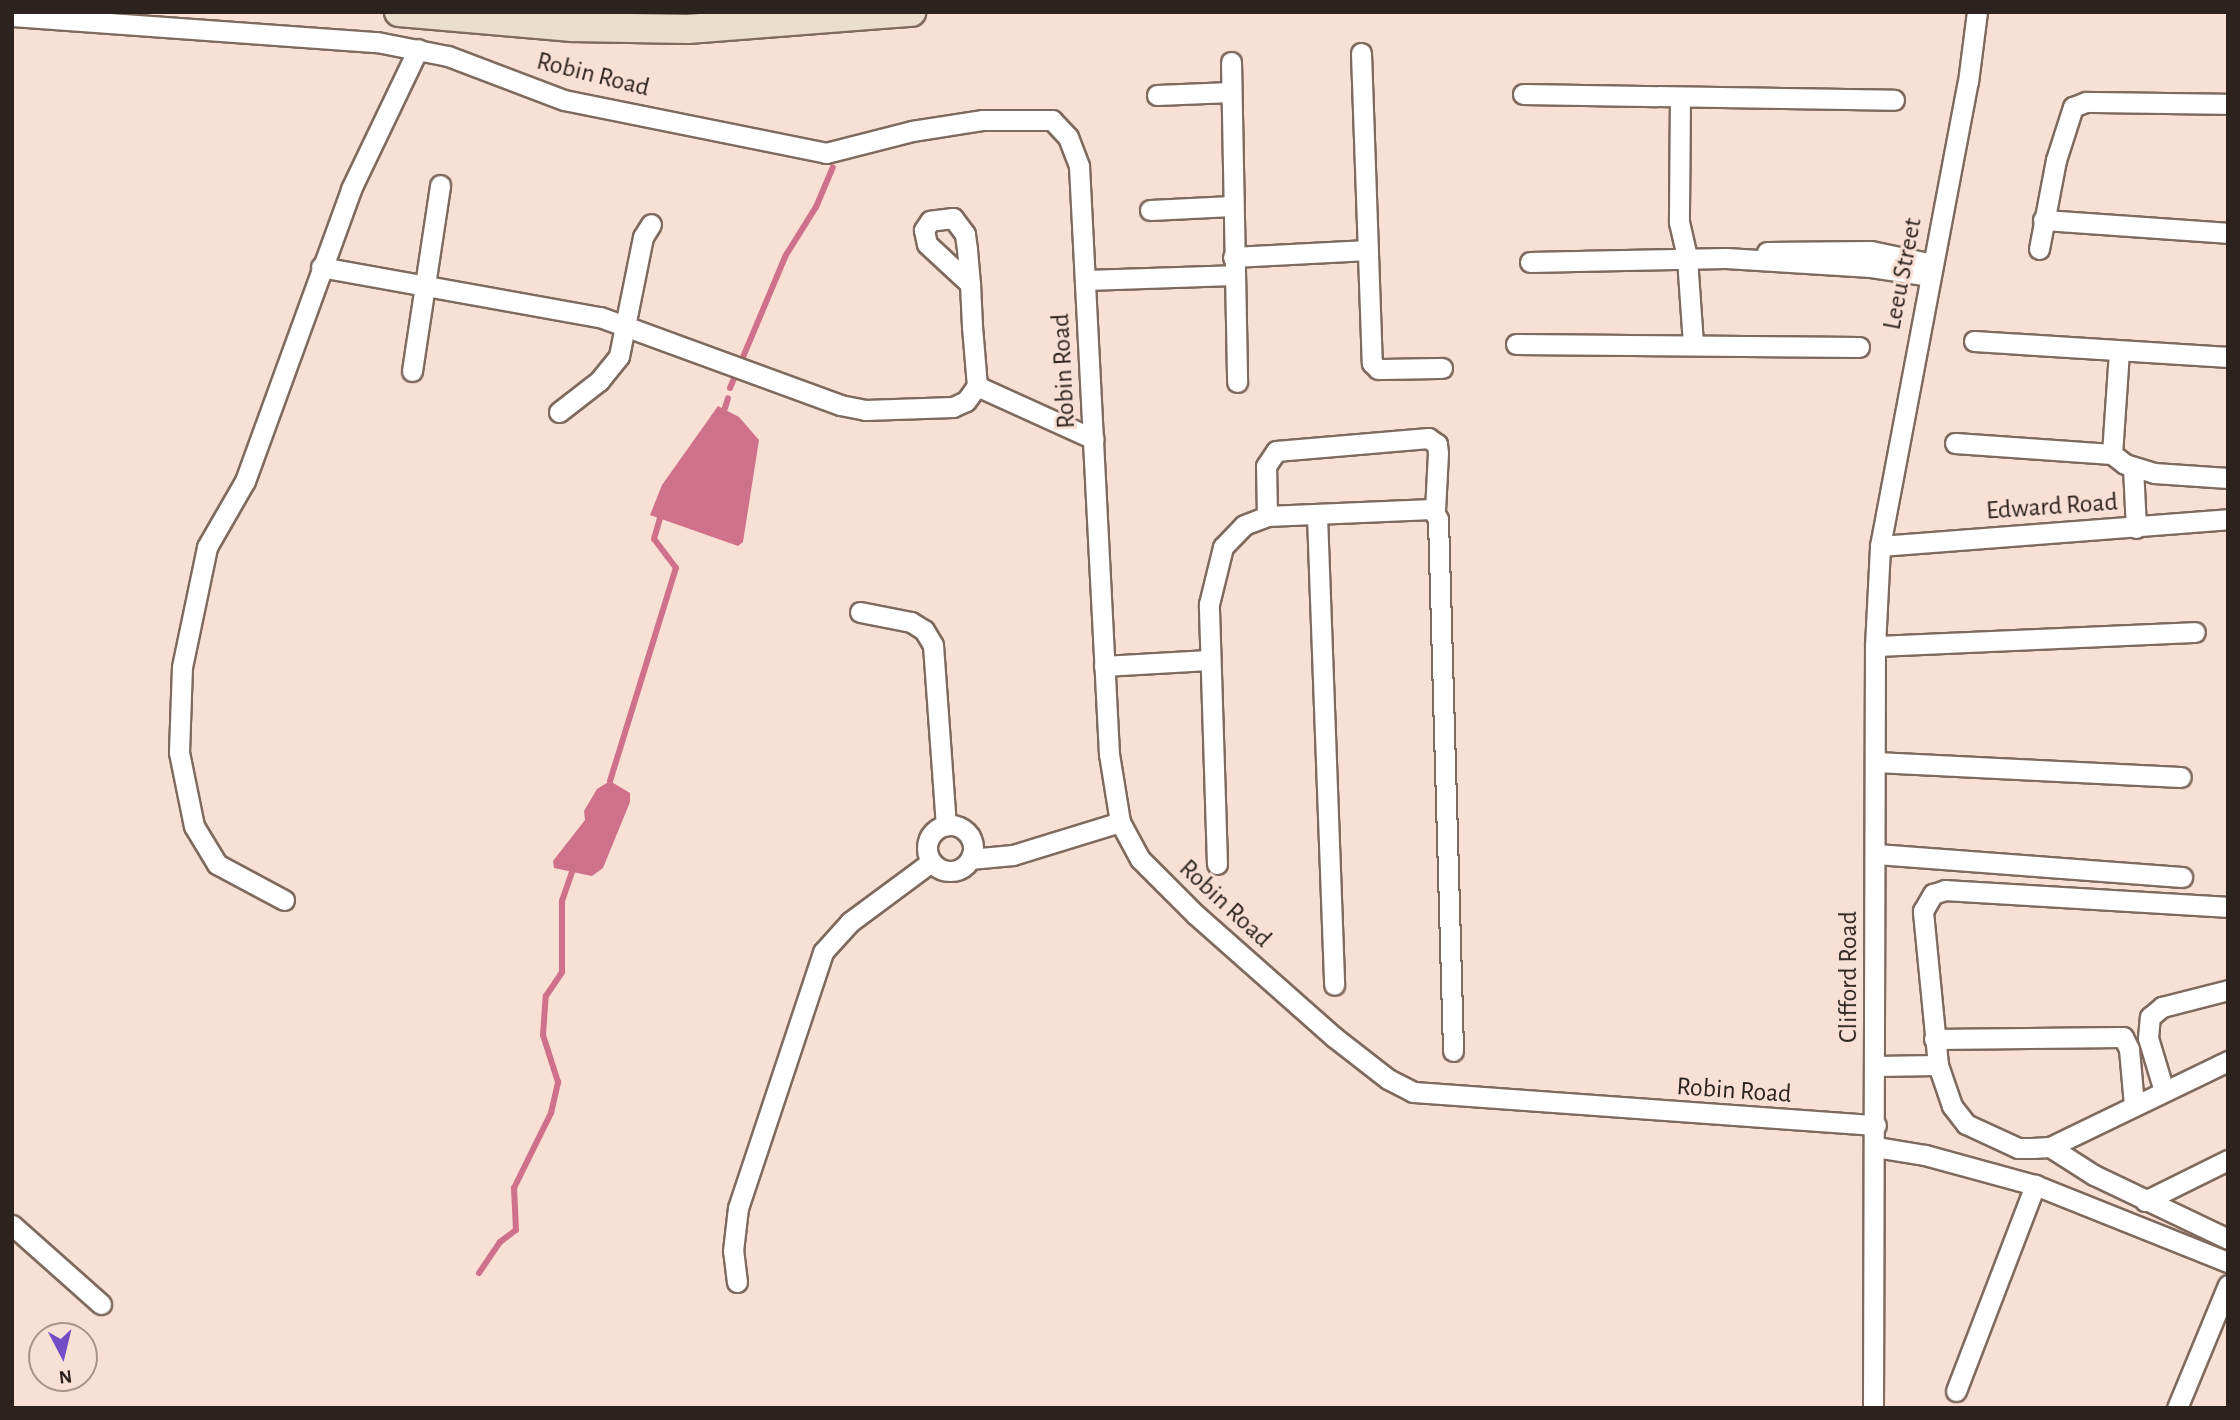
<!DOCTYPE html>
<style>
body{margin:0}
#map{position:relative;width:2240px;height:1420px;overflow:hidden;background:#f9e0d4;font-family:"Alegreya Sans",sans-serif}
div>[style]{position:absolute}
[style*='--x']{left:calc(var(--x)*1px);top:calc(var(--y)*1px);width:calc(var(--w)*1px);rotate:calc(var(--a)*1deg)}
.water>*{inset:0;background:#cf718b}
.stream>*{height:6px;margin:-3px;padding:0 3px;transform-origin:3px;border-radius:3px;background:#cf718b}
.roads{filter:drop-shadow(2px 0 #7f6a5e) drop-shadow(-2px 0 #7f6a5e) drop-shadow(0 2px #7f6a5e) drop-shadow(0 -2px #7f6a5e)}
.street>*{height:19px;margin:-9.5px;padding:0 9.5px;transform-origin:9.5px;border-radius:9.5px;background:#fff}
.street>.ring{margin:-9.5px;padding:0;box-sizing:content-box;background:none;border:19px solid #fff;border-radius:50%}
.secondary>*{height:28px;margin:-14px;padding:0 14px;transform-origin:14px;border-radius:14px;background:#ecdecd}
span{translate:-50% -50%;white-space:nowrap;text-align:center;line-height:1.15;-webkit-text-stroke:6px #f9e0d4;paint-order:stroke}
.street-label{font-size:26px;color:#2c231e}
.frame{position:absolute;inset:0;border:14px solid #2c231e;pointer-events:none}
.north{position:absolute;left:28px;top:1322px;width:70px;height:70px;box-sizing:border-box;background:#f9e0d4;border:2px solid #a7948b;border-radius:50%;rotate:173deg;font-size:19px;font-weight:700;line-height:28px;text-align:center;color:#2c231e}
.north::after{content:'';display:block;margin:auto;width:24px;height:32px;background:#724dc6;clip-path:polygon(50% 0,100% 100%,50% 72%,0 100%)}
</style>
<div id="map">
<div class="water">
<i style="clip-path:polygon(718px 406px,739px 417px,759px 440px,743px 542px,738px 546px,650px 515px,662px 485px)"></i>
<i style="clip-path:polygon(610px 781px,630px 793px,630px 802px,603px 868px,592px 876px,554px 868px,553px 861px,585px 820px,584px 811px,597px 789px)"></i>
</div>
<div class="stream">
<i style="--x:730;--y:388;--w:144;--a:-67.2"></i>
<i style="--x:786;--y:255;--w:57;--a:-58"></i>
<i style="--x:816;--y:207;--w:43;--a:-67"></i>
<i style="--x:725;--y:408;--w:10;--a:-73"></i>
<i style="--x:610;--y:781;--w:223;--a:-72.8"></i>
<i style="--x:676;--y:568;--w:36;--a:-127"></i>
<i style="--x:654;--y:539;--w:22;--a:-74"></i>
<i style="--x:479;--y:1273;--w:37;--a:-56"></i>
<i style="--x:500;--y:1242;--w:20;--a:-37"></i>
<i style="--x:516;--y:1230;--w:42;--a:-92.7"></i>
<i style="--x:514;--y:1188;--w:84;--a:-63.7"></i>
<i style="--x:551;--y:1113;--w:32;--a:-77"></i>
<i style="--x:558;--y:1082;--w:49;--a:-107.7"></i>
<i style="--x:543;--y:1035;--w:39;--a:-86"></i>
<i style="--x:546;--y:996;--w:29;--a:-56"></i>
<i style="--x:562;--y:972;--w:71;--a:-90"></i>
<i style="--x:562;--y:901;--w:31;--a:-71"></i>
</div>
<div class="roads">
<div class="street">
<i style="--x:12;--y:16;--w:366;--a:4.1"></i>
<i style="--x:377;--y:42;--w:72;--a:11.2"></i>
<i style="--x:448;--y:56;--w:124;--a:20.8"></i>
<i style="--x:564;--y:100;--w:267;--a:11.4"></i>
<i style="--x:826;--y:153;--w:89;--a:-14.3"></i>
<i style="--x:912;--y:131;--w:72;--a:-8.8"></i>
<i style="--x:983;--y:120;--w:69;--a:0"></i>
<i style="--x:1052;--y:120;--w:23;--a:47"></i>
<i style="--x:1068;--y:137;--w:31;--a:69"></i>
<i style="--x:1079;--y:166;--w:589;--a:87.08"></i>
<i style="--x:1109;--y:754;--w:69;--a:80.8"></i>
<i style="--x:1120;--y:822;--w:42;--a:61.6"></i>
<i style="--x:1140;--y:859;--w:79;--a:45"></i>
<i style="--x:1196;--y:915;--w:184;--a:41.5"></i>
<i style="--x:1334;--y:1037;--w:68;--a:37.9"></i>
<i style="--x:1388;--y:1079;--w:28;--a:27"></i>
<i style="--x:1413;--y:1092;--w:464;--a:4.1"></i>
<i style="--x:1361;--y:53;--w:310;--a:88"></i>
<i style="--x:1372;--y:363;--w:8;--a:45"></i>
<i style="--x:1378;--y:369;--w:64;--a:-0.9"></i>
<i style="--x:1231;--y:62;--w:320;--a:88.9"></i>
<i style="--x:1523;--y:94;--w:371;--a:0.9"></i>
<i style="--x:1157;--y:95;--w:74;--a:-2.3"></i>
<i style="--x:1680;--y:97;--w:125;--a:90.5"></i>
<i style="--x:1679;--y:222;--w:37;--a:77"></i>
<i style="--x:1687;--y:258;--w:86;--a:86"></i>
<i style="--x:1150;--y:210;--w:82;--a:-2.8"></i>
<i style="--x:2043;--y:220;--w:185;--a:4"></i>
<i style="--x:2039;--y:249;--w:91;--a:-79.2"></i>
<i style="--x:2056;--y:160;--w:56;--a:-72.2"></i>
<i style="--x:2073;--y:107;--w:14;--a:-21"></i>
<i style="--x:2086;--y:102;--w:142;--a:0.8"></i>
<i style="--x:1767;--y:252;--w:104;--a:-0.6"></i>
<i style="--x:1871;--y:251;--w:62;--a:12"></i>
<i style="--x:1233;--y:257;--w:135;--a:-3"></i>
<i style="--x:1530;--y:262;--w:196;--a:-1.2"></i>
<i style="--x:1726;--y:258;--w:145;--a:3.6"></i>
<i style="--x:1871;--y:267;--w:60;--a:8.7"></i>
<i style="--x:321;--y:267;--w:283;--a:10.2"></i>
<i style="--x:600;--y:317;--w:256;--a:20.1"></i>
<i style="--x:840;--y:405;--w:25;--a:11"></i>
<i style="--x:865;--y:410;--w:88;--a:-2"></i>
<i style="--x:953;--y:407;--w:14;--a:-25"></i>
<i style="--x:966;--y:401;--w:19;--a:-54"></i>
<i style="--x:977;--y:386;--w:60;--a:-94.8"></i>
<i style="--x:972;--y:326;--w:42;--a:-92.7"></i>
<i style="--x:970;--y:284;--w:35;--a:-95"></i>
<i style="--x:967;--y:249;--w:15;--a:-98"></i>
<i style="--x:965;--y:234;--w:20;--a:-127"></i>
<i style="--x:953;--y:218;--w:23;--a:173"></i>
<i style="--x:930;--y:221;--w:11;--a:124"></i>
<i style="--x:924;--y:230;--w:14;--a:78"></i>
<i style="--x:927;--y:244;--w:59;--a:42.9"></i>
<i style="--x:1086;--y:280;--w:147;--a:-1.9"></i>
<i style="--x:1974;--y:341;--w:255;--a:3.6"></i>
<i style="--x:1516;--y:344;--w:343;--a:0.5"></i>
<i style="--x:412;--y:371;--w:188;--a:-81.4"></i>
<i style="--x:977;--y:386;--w:128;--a:24.4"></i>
<i style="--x:559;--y:412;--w:51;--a:-37.8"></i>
<i style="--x:599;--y:381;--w:32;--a:-51"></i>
<i style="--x:619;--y:356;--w:121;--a:-78.6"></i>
<i style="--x:643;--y:237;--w:15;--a:-58"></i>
<i style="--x:1955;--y:443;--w:157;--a:4"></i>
<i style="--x:2112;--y:454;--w:16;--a:38"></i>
<i style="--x:2125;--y:464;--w:30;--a:17"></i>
<i style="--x:2154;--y:473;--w:74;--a:3.9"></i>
<i style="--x:2112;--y:454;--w:103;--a:-86.1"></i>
<i style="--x:2133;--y:467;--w:61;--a:87.2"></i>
<i style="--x:1267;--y:516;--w:50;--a:-91.1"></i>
<i style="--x:1266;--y:466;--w:18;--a:-56"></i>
<i style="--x:1276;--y:451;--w:153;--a:-4.9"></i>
<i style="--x:1428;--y:438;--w:11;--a:34"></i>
<i style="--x:1437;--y:444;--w:9;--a:84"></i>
<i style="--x:1438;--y:453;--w:58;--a:93"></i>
<i style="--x:1317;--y:516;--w:469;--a:87.9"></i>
<i style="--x:1880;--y:546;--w:349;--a:-4.4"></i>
<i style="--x:860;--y:612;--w:52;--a:11.1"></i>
<i style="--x:911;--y:622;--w:15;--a:32"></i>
<i style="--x:924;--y:630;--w:17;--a:59"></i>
<i style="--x:933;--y:645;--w:181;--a:85.9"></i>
<i style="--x:1875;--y:646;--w:320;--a:-2.5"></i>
<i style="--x:1104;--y:666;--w:104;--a:-3.3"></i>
<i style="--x:1875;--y:762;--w:306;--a:2.8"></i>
<i class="ring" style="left:927px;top:825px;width:27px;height:27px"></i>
<i style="--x:1876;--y:854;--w:307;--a:4.3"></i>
<i style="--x:970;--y:859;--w:43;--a:-5.3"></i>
<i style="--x:1013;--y:855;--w:112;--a:-17.1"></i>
<i style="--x:1217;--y:864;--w:260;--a:-91.8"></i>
<i style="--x:1209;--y:604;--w:59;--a:-76.2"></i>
<i style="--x:1223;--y:547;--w:30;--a:-46"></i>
<i style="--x:1244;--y:525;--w:25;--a:-21"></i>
<i style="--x:1267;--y:516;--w:165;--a:-2.4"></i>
<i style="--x:1432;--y:509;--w:12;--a:59"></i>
<i style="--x:1438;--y:519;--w:532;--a:88.38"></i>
<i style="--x:284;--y:900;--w:76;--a:-151.8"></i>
<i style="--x:217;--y:864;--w:44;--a:-121.2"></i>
<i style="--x:194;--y:826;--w:76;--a:-101.5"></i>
<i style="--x:179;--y:752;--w:85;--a:-88"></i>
<i style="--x:182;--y:667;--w:123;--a:-78.2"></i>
<i style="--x:207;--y:547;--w:76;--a:-60.1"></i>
<i style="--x:245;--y:481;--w:311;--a:-70"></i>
<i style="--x:351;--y:189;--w:155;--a:-64.4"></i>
<i style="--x:1934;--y:1039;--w:189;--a:-0.6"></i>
<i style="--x:2123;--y:1037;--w:13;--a:63"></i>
<i style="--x:2129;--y:1049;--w:56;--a:84.9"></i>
<i style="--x:1938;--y:1065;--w:155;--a:-95.6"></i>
<i style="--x:1923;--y:911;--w:20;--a:-60"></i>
<i style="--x:1933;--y:894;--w:13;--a:-18"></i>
<i style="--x:1945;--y:890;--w:284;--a:3.4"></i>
<i style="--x:1876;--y:1066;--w:62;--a:-0.9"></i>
<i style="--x:1938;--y:1065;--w:43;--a:71.1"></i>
<i style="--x:1952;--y:1106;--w:23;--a:52"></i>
<i style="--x:1966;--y:1124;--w:57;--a:24.8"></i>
<i style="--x:2018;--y:1148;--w:14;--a:0"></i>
<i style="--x:2032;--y:1148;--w:18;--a:-3"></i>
<i style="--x:2050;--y:1147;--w:198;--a:-25.8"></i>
<i style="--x:2164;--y:1091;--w:55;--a:-106.8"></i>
<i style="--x:2148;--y:1038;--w:21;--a:-85"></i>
<i style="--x:2150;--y:1017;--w:16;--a:-40"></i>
<i style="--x:2162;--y:1007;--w:68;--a:-14.4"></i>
<i style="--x:1876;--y:1147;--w:50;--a:9.3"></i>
<i style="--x:1925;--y:1155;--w:114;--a:15.3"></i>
<i style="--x:2035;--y:1185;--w:208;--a:21.8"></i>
<i style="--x:2050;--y:1147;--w:52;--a:32.5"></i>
<i style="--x:2094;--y:1175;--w:148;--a:25.5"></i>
<i style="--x:2145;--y:1201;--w:93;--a:-26.3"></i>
<i style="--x:12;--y:1225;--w:119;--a:41.6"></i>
<i style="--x:737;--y:1282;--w:31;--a:-97"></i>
<i style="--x:733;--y:1251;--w:43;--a:-83.4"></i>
<i style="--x:738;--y:1208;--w:270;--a:-71.6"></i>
<i style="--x:823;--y:952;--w:40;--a:-48"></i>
<i style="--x:850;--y:922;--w:101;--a:-36.5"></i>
<i style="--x:1956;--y:1391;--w:221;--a:-69"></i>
<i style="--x:1873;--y:1408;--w:762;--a:-89.85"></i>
<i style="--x:1875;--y:646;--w:100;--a:-87.1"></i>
<i style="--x:1880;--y:546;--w:472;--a:-79.3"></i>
<i style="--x:1968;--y:82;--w:71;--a:-82.7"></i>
<i style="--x:2177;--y:1408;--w:133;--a:-67.5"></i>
</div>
<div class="secondary">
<i style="--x:399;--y:12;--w:174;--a:5"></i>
<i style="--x:572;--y:27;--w:116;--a:1"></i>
<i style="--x:688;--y:29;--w:224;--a:-4.4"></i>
</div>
</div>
<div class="street-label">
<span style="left:593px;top:75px;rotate:14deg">Robin Road</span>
<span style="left:1903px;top:274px;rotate:-79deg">Leeu Street</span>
<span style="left:1064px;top:371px;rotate:-93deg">Robin Road</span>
<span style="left:2052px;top:507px;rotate:-4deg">Edward Road</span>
<span style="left:1225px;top:904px;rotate:43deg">Robin Road</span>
<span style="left:1849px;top:977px;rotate:-90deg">Clifford Road</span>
<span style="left:1734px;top:1091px;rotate:4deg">Robin Road</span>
</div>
<div class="frame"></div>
<div class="north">N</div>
</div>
